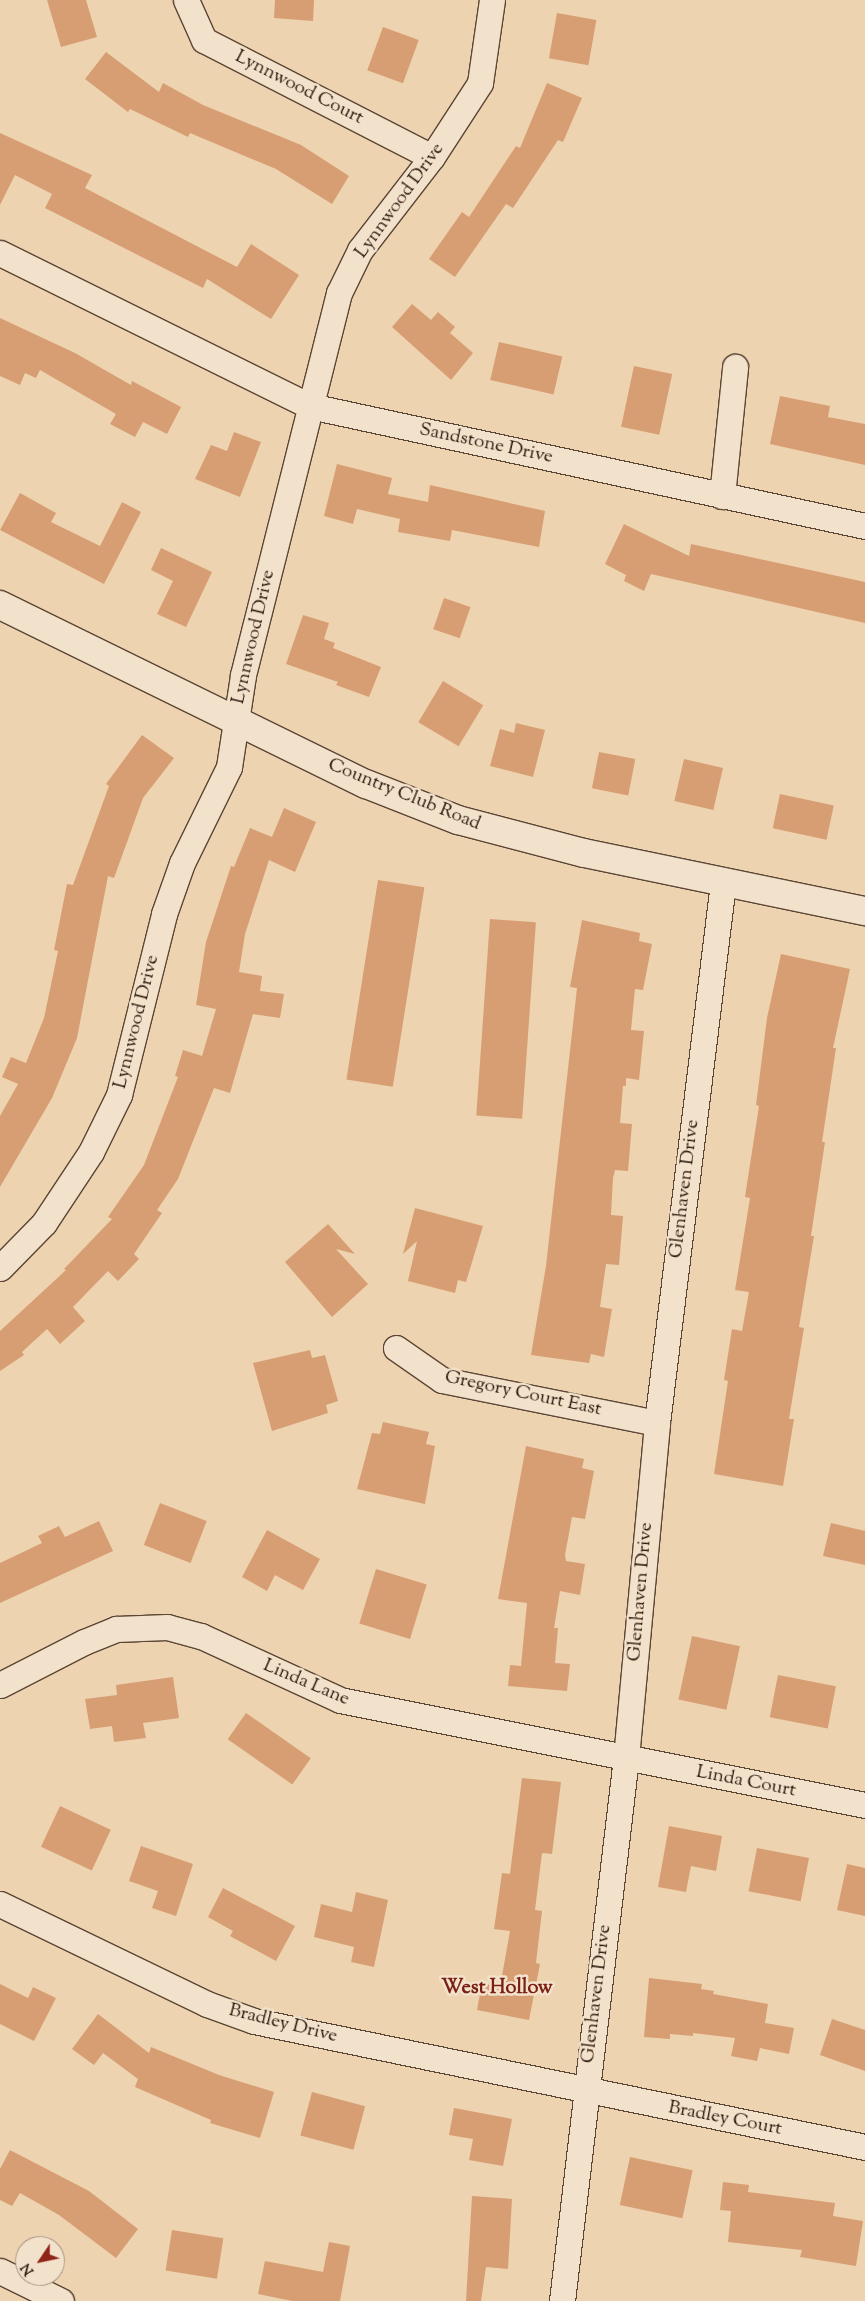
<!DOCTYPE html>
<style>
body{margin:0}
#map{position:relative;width:865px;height:2301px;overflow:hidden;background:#edd3af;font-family:"Sorts Mill Goudy",serif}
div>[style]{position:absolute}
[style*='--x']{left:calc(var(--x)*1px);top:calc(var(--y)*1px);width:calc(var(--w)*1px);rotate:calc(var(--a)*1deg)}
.building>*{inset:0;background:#d89e73;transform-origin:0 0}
.roads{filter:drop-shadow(1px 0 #5b4535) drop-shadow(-1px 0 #5b4535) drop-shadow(0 1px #5b4535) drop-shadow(0 -1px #5b4535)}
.minor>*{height:25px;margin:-12.5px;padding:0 12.5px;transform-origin:12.5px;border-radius:12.5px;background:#f3e2cb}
.secondary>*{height:28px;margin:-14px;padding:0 14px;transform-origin:14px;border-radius:14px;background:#f3e2cb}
span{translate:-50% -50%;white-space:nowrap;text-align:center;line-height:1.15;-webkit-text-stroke:5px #f3e2cb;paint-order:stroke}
.street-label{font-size:19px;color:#2a160c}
.neighbourhood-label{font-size:20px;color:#7a1f14;font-weight:700}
.north{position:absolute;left:15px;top:2236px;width:50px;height:50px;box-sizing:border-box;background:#f3e2cb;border:1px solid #a3907f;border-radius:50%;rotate:236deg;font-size:14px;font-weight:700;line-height:20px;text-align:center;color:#2a160c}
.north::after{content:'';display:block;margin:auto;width:18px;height:22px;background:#8f2418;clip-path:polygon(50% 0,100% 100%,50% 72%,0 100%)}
</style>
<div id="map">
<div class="building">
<i style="clip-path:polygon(47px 0,86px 0,97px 37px,61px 47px)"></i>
<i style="clip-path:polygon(275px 0,314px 0,313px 21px,274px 18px)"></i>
<i style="left:557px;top:13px;width:40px;height:46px;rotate:10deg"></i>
<i style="left:383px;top:27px;width:38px;height:46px;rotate:20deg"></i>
<i style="clip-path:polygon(106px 52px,159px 92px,163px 83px,203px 105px,301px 145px,349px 176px,332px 204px,276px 169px,190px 133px,188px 137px,130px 109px,128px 112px,85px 79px)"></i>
<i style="clip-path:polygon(547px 83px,582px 98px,563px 142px,558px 140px,513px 208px,506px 204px,455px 277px,429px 259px,462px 212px,469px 217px,516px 146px,520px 148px)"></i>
<i style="clip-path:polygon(0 133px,92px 175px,85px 188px,237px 267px,251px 244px,299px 275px,271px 319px,207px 279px,203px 288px,45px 208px,52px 194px,15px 175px,0 205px)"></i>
<i style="clip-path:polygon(412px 304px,431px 320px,438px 312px,455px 327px,450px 333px,473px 353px,451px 380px,392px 327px)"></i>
<i style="clip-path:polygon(0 318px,75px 353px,131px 385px,132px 381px,181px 407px,167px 434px,143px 422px,135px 437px,110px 424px,116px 414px,40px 370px,36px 378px,25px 373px,20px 385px,0 376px)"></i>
<i style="left:499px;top:342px;width:65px;height:39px;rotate:13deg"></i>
<i style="left:634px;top:366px;width:39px;height:62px;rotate:12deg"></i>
<i style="clip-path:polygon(780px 396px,830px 406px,828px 417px,865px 424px,865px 465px,770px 444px)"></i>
<i style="clip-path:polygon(234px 432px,261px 442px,240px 497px,195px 479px,211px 445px,227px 451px)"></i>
<i style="clip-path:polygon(337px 464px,392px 478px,388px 494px,428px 502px,430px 485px,545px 511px,539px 547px,452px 530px,450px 541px,398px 532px,400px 519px,357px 509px,353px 524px,324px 516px)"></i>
<i style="clip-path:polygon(20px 493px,56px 513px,51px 522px,100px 546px,122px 502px,141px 512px,104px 584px,0 530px)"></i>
<i style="clip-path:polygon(624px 524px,689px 556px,691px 544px,865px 582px,865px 623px,651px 574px,644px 591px,624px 581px,626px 575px,605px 564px)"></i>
<i style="clip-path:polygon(161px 548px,212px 572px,186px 627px,157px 614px,173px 581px,151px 570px)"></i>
<i style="left:444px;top:598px;width:28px;height:33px;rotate:19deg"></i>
<i style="clip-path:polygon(303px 615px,329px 623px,324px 639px,335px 643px,333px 648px,381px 667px,369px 697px,336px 685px,338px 682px,286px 664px)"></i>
<i style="left:443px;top:681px;width:47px;height:48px;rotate:31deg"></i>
<i style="clip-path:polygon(516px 723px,545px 730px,533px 777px,490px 766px,500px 729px,514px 733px)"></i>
<i style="clip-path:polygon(142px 735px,174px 758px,143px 798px,114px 878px,108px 876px,77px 1038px,52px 1098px,0 1187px,0 1116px,18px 1084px,2px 1077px,11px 1057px,26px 1063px,44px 1018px,58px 951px,54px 950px,67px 884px,73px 885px,109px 786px,106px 784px)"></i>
<i style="left:599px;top:752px;width:37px;height:37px;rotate:11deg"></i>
<i style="left:684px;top:759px;width:40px;height:43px;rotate:13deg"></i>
<i style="left:780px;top:794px;width:55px;height:35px;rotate:12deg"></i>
<i style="clip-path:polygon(284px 808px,316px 822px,295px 872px,269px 860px,245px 934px,239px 972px,262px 976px,260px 991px,284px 994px,280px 1018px,253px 1014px,230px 1093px,214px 1088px,178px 1179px,157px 1210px,162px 1213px,134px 1254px,139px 1259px,118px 1281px,108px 1271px,73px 1307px,85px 1321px,60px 1344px,47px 1329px,22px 1352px,24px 1355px,0 1371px,0 1331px,66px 1270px,64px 1269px,112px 1219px,108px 1217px,144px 1165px,178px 1077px,175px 1076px,183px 1050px,202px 1056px,216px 1009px,196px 1005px,206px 942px,231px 866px,234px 867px,250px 828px,272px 837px)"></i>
<i style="left:378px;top:880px;width:47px;height:202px;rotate:9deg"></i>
<i style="left:490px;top:919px;width:46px;height:197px;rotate:4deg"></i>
<i style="clip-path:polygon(582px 920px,640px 933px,639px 941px,652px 944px,643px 990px,635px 989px,631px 1030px,644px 1031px,639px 1080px,626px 1078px,626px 1086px,623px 1086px,620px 1123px,632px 1124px,628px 1171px,615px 1170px,613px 1178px,611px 1215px,623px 1216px,619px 1265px,606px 1264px,600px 1307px,612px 1309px,604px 1357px,591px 1354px,589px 1363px,531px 1355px,546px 1266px,577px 988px,570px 987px)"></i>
<i style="clip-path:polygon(781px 954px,850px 969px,833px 1048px,836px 1048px,822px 1142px,825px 1142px,811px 1236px,814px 1236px,799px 1327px,804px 1328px,789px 1419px,794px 1419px,783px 1486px,714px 1474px,728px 1381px,724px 1380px,732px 1329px,742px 1331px,749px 1292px,735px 1290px,750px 1198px,745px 1197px,759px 1106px,756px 1105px,767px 1018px)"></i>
<i style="clip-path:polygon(415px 1208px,483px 1226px,466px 1282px,458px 1280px,455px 1293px,408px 1281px,417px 1241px,403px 1254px)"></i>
<i style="clip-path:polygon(328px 1224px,355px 1254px,336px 1249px,368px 1284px,332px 1317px,285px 1262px)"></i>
<i style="clip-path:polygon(310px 1350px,312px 1358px,325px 1355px,338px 1401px,326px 1405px,328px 1413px,272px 1431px,253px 1363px)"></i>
<i style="clip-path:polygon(383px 1422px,429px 1432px,426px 1444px,435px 1446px,425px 1504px,357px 1489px,372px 1433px,380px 1434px)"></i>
<i style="clip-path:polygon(526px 1446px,584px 1459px,582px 1468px,594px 1471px,585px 1519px,572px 1517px,565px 1555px,566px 1561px,585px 1564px,580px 1595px,560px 1591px,554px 1628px,558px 1628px,555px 1663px,570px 1664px,567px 1691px,508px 1686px,510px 1665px,521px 1666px,527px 1603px,498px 1599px)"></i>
<i style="left:160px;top:1503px;width:50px;height:45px;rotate:21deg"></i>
<i style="clip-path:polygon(99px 1521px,113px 1551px,0 1603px,0 1563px,42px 1543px,38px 1536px,59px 1526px,65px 1537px)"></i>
<i style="clip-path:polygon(831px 1523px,865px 1531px,865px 1565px,823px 1556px)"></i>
<i style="clip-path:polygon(267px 1530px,320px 1559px,303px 1590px,275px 1575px,267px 1591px,242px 1577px)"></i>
<i style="left:376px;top:1569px;width:53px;height:57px;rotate:17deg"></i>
<i style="left:692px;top:1636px;width:49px;height:65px;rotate:12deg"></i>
<i style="left:778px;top:1675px;width:59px;height:43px;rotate:11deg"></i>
<i style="clip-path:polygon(173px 1677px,179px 1718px,143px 1723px,146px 1738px,114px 1742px,112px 1726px,90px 1729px,85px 1699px,117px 1695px,116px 1685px)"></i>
<i style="left:246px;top:1713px;width:79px;height:32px;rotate:35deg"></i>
<i style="clip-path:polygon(522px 1778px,561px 1782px,552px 1854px,542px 1853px,535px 1910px,542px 1911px,536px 1963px,540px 1964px,529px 2020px,477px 2010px,482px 1983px,500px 1987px,510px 1931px,494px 1929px,502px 1873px,510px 1874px)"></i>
<i style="left:60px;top:1806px;width:56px;height:45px;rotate:25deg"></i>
<i style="clip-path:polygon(669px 1826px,722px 1836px,716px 1871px,691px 1866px,686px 1892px,658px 1887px)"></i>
<i style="clip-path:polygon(141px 1846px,193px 1864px,176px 1916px,152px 1908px,158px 1891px,129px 1881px)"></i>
<i style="left:757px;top:1848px;width:53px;height:44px;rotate:11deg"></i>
<i style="clip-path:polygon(847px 1864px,865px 1868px,865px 1916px,837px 1910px)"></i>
<i style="clip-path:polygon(223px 1888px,295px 1926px,276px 1961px,230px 1936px,233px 1931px,208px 1917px)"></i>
<i style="clip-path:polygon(356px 1892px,388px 1900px,374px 1967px,351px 1962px,354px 1947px,314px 1937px,321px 1904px,352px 1912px)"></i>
<i style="clip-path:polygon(649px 1978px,702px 1984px,701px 1989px,714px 1991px,713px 1994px,768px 2004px,765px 2023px,794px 2028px,789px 2054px,760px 2048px,757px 2061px,731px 2056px,735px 2038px,693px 2033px,693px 2036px,670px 2034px,670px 2039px,644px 2037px)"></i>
<i style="clip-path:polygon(0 1984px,28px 1998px,33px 1987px,56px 1998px,34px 2041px,0 2024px)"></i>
<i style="clip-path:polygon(98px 2014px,149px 2053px,151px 2047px,219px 2075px,274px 2092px,260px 2138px,210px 2123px,211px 2120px,135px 2087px,138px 2079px,103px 2053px,94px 2065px,72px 2049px)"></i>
<i style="clip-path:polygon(832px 2019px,865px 2030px,865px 2071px,820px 2055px)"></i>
<i style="left:312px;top:2092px;width:55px;height:45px;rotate:15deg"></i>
<i style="clip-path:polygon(454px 2108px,512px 2119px,503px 2166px,469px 2160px,473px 2139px,449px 2135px)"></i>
<i style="clip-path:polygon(10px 2150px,89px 2191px,138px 2229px,116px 2258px,59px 2215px,20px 2193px,12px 2206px,0 2200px,0 2169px)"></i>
<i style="left:630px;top:2157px;width:64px;height:49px;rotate:12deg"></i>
<i style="clip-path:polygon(723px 2182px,749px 2185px,748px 2192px,835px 2203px,833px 2216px,863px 2221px,856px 2266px,800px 2257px,802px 2250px,728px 2242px,731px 2211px,720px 2210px)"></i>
<i style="clip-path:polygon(472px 2196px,512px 2199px,508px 2269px,486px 2267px,481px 2301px,466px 2301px)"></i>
<i style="left:172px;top:2230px;width:52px;height:41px;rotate:9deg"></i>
<i style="clip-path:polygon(329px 2242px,350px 2246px,340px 2301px,292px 2301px,258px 2294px,265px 2261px,323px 2272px)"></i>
</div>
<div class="roads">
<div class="minor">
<i style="--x:186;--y:0;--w:44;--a:65.8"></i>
<i style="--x:204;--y:40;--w:256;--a:27.2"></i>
<i style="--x:0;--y:253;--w:346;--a:26.3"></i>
<i style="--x:310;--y:406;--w:568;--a:12.2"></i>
<i style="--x:722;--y:496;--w:130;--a:-84.2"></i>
<i style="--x:0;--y:1268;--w:63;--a:-45.6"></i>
<i style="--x:44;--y:1223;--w:85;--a:-56.5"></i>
<i style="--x:91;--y:1152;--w:64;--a:-63.8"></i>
<i style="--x:119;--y:1095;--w:187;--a:-76"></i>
<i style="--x:164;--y:914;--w:54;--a:-70.6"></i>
<i style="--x:182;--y:863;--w:107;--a:-63.9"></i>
<i style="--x:229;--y:767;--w:93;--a:-81.3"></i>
<i style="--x:243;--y:675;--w:394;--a:-75.9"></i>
<i style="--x:339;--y:293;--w:48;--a:-64"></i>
<i style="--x:360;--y:250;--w:118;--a:-52.3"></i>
<i style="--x:432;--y:157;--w:88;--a:-57"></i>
<i style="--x:480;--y:83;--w:84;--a:-81.8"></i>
<i style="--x:396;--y:1348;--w:56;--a:34.8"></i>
<i style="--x:442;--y:1380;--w:219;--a:11.3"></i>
<i style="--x:0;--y:1685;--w:94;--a:-27.1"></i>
<i style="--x:84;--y:1642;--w:35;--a:-22"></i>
<i style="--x:116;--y:1629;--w:51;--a:-2.2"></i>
<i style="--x:167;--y:1627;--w:35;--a:15"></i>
<i style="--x:201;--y:1636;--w:153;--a:24.7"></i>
<i style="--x:340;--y:1700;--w:535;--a:11.31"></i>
<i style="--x:0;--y:1904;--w:230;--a:25.8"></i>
<i style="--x:207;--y:2004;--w:50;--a:19.9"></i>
<i style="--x:254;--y:2021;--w:624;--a:11.65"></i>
<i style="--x:0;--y:2271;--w:68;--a:26.2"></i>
<i style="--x:562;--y:2301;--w:547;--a:-83.28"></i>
<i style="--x:626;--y:1758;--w:336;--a:-84.7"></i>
<i style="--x:657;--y:1423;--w:544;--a:-83.03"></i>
</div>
<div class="secondary">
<i style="--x:0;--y:605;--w:407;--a:26.1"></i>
<i style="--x:366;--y:784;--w:99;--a:21.4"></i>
<i style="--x:458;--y:820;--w:130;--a:14.7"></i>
<i style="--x:584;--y:853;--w:287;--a:11.7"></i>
</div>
</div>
<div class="street-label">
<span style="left:299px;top:88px;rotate:27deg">Lynnwood Court</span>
<span style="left:400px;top:201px;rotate:-54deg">Lynnwood Drive</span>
<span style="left:486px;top:444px;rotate:12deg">Sandstone Drive</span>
<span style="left:254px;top:637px;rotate:-77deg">Lynnwood Drive</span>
<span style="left:404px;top:795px;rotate:22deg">Country Club Road</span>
<span style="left:137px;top:1022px;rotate:-76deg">Lynnwood Drive</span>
<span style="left:685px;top:1189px;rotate:-83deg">Glenhaven Drive</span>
<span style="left:523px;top:1394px;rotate:12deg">Gregory Court East</span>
<span style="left:641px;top:1592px;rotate:-85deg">Glenhaven Drive</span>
<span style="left:306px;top:1683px;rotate:23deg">Linda Lane</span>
<span style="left:746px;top:1782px;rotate:11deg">Linda Court</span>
<span style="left:597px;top:1994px;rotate:-83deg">Glenhaven Drive</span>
<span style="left:283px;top:2024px;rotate:14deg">Bradley Drive</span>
<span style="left:725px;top:2119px;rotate:11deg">Bradley Court</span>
</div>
<div class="neighbourhood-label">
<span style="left:497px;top:1988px">West Hollow</span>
</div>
<div class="north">N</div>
</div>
